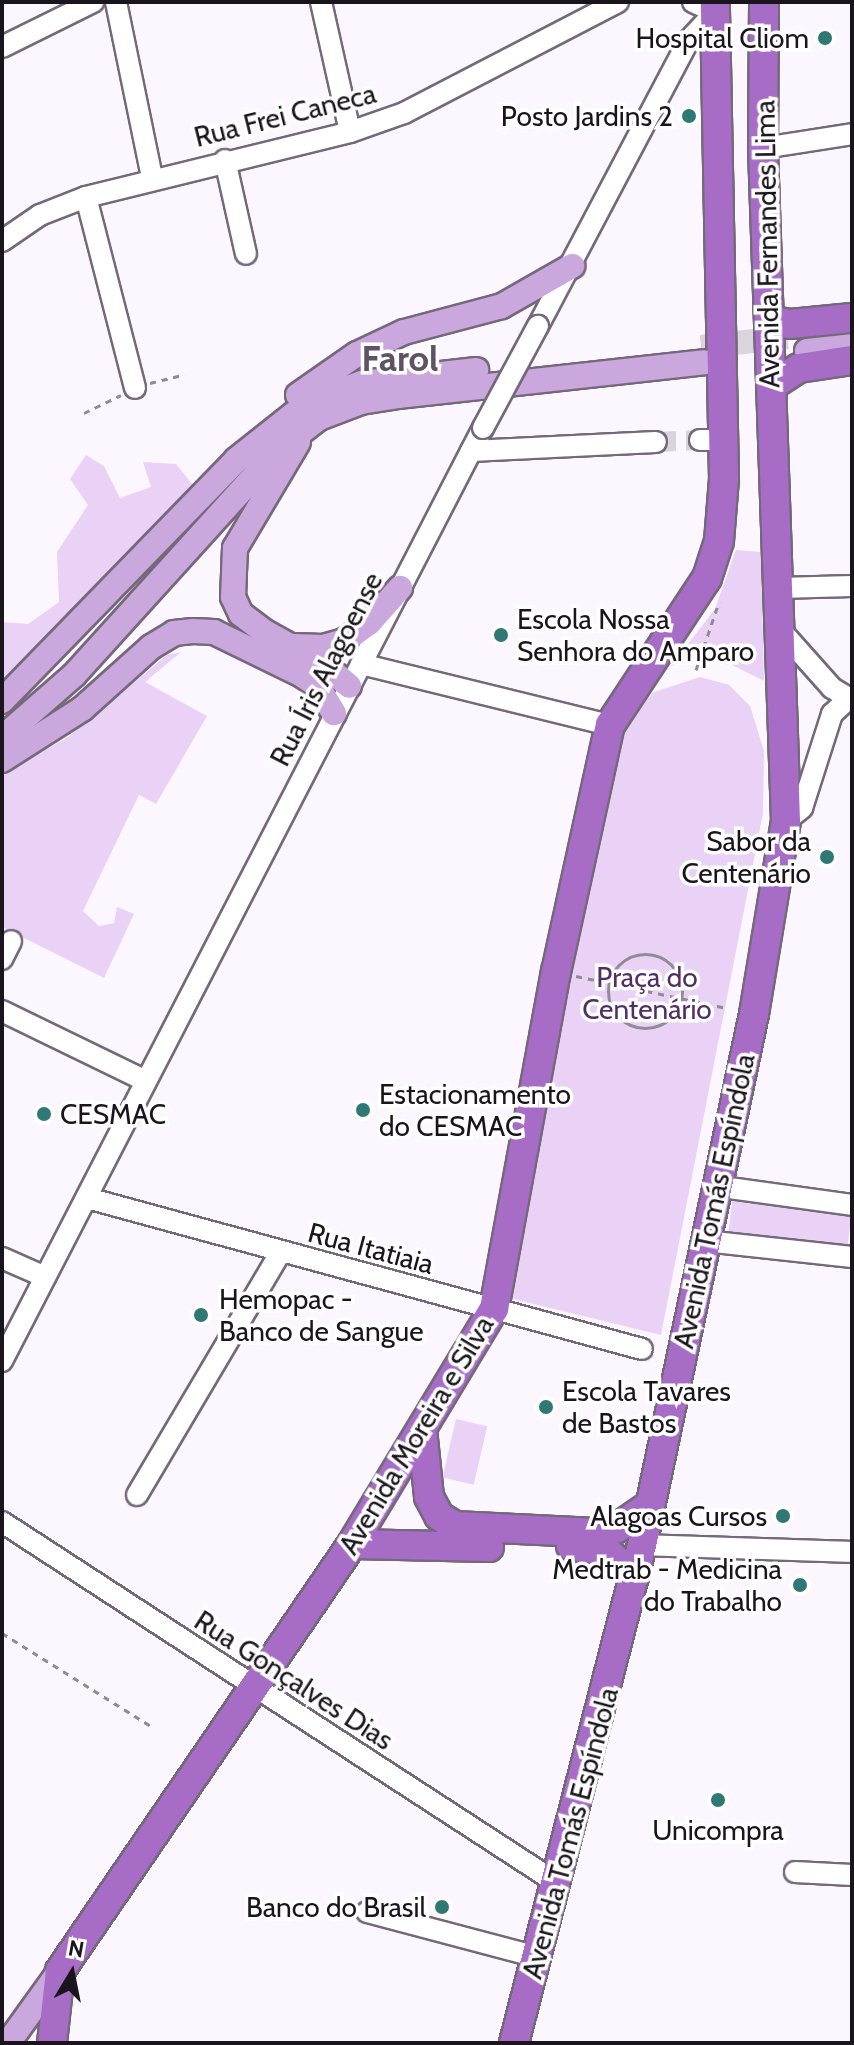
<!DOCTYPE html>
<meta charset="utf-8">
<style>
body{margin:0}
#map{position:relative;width:854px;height:2045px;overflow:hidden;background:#fcf7ff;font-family:Cabin,sans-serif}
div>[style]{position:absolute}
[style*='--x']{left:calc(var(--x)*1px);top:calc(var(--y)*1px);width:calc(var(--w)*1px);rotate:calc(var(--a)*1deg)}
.green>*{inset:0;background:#e9d2f6;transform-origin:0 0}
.minor-tunnel>*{height:20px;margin-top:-10px;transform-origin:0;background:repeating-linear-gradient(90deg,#dad5dd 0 20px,transparent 0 30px)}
.major-tunnel>*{height:24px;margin-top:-12px;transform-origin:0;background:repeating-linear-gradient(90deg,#dad5dd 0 24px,transparent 0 36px)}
.path>*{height:3px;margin-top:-1.5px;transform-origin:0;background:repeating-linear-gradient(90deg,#918c93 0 6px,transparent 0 12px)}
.path>.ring{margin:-1.5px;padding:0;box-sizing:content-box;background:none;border:3px solid #918c93;border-radius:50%}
.roads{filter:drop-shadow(2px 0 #74697a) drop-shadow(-2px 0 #74697a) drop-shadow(0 2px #74697a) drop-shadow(0 -2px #74697a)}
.minor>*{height:20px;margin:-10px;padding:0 10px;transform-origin:10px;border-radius:10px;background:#fff}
.major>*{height:24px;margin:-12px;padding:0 12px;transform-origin:12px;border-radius:12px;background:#caa7dd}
.highway>*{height:28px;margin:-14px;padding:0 14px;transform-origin:14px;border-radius:14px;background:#a76cc6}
.bridges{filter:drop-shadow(2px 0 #74697a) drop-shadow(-2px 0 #74697a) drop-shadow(0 2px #74697a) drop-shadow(0 -2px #74697a)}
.minor-bridge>*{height:20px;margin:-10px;padding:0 10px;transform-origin:10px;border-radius:10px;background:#fff}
.dots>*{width:22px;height:22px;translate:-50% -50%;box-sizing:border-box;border:4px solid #fff;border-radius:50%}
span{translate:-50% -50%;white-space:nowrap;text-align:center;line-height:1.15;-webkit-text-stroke:7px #fff;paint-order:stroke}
.poi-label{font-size:28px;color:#1a151c}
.right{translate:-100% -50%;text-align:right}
.left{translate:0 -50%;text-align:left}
.street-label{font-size:28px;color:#1a151c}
.park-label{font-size:28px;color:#522e65}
.district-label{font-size:36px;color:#5e5364;font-weight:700}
.frame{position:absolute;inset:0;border:4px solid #1a151c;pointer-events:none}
.north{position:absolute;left:32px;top:1933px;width:80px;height:80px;-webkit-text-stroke:6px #fff;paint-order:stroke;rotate:10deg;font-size:22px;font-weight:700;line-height:32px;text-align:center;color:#1a151c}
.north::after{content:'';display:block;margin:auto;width:28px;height:36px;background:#1a151c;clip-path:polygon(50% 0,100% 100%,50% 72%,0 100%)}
</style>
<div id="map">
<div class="green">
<i style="clip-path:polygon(86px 455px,104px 466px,120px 498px,151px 487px,143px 462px,176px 464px,193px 485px,2px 682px,2px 622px,28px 624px,59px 602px,57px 552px,88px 505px,70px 479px)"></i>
<i style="clip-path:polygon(736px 550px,761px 552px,764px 681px,732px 665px,696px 659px,671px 666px,715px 609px)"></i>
<i style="clip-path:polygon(181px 652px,145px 682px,207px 716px,156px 804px,139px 795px,83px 911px,99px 926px,114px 923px,117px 907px,134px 914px,104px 978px,2px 927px,2px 775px,68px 737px,167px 655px)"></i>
<i style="clip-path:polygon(700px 677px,729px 685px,750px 706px,764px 751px,763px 813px,661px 1335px,505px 1297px,567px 979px,622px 735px,634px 712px,654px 692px)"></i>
<i style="left:733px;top:1195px;width:120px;height:42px;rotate:7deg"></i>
<i style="left:456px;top:1419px;width:32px;height:60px;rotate:13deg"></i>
</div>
<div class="minor-tunnel">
<i style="--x:656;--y:442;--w:44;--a:-2.6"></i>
</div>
<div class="major-tunnel">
<i style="--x:701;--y:347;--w:87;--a:-6.6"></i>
</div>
<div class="path">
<i style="--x:150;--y:383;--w:36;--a:-14"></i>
<i style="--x:84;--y:413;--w:41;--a:-25.9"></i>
<i style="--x:696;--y:670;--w:72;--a:-71.3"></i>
<i class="ring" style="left:608px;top:954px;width:71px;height:71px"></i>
<i style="--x:576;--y:976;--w:154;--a:12"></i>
<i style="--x:2;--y:1633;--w:179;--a:32"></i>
</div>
<div class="roads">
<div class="minor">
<i style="--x:116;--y:2;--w:179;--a:78.4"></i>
<i style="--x:321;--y:2;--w:133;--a:77.4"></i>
<i style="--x:2;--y:47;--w:102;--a:-26.3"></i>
<i style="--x:763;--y:148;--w:90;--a:-8.9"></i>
<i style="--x:225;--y:160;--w:96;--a:77.4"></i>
<i style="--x:86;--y:197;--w:197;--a:75.6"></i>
<i style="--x:2;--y:241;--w:46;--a:-34.4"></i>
<i style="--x:40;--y:215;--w:49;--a:-21.4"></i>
<i style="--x:86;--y:197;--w:272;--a:-13.8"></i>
<i style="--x:350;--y:132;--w:57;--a:-19.4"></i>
<i style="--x:404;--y:113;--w:241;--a:-27.4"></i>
<i style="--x:538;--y:326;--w:322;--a:-62.2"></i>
<i style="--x:688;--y:41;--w:40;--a:-47"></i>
<i style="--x:715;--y:12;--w:24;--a:-156"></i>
<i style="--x:700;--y:440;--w:21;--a:0"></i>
<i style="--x:471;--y:451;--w:185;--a:-2.8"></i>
<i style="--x:779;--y:588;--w:73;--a:-1.6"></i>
<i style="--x:783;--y:633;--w:74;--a:48.3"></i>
<i style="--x:832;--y:688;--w:23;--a:31"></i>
<i style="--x:361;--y:664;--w:256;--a:13.8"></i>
<i style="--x:786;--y:821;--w:21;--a:-39"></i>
<i style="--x:802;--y:808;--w:99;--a:-72.3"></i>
<i style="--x:832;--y:714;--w:21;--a:-43"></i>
<i style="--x:2;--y:959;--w:20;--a:-63"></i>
<i style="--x:2;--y:1011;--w:158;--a:25.9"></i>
<i style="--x:715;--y:1186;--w:138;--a:7.9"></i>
<i style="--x:87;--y:1198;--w:575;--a:15.22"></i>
<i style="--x:705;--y:1241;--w:148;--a:6.2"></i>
<i style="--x:2;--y:1258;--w:47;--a:23.8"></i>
<i style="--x:2;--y:1361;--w:1050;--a:-62.73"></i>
<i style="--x:137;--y:1495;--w:281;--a:-59.4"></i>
<i style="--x:2;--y:1522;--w:662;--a:33.04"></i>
<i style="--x:642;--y:1545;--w:210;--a:1.9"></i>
<i style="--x:795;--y:1872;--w:57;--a:3"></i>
<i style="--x:367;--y:1912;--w:176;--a:14.8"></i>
</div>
<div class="major">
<i style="--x:807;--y:351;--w:45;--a:-6.3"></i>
<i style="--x:298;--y:395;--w:72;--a:-34.8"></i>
<i style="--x:357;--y:354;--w:52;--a:-25.1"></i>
<i style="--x:404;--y:332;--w:101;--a:-14.9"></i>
<i style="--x:502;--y:306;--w:81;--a:-29.7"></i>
<i style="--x:298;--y:442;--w:123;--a:120.7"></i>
<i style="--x:235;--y:548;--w:49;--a:92.3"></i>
<i style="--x:233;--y:597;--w:19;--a:65"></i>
<i style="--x:241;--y:614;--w:30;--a:37"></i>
<i style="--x:265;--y:632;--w:66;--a:28.9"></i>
<i style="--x:323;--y:664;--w:34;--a:40"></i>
<i style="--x:294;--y:646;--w:29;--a:2"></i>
<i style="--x:323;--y:647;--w:22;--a:-16"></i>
<i style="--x:344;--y:641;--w:31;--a:-36"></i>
<i style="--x:369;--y:623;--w:47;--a:-48.5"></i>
<i style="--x:2;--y:701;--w:336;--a:-45.8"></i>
<i style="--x:236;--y:460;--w:93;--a:-38.5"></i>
<i style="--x:309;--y:402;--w:56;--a:-19.7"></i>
<i style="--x:362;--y:383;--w:115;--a:-6.5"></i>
<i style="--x:2;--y:738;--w:96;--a:-41.2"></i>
<i style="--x:74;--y:675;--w:305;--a:-47.8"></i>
<i style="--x:279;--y:449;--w:51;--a:-37.8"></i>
<i style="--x:319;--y:418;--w:45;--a:-20.9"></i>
<i style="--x:361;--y:402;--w:37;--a:-9"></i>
<i style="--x:398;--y:396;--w:308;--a:-6.3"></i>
<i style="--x:2;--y:760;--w:95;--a:-32.5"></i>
<i style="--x:82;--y:709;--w:93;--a:-41.9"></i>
<i style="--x:151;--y:647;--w:27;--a:-31"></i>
<i style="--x:174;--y:633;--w:19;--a:-6"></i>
<i style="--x:193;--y:631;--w:21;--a:3"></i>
<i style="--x:214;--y:632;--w:98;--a:26"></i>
<i style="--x:302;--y:675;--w:18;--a:34"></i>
<i style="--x:317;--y:685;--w:33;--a:59"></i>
<i style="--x:8;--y:2043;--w:89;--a:-54.2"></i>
</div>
<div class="highway">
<i style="--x:769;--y:320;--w:21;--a:11"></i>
<i style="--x:790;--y:324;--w:62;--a:-5.5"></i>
<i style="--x:771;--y:386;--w:33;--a:-33"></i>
<i style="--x:799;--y:368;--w:54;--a:-8.6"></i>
<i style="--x:422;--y:1429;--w:68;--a:84.1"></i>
<i style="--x:429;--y:1497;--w:21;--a:62"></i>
<i style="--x:439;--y:1516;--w:19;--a:32"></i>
<i style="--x:455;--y:1526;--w:141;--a:2.8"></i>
<i style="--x:596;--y:1533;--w:22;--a:-13"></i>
<i style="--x:617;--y:1528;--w:40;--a:-34.9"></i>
<i style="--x:352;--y:1544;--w:137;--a:1.3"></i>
<i style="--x:571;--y:1546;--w:35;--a:7"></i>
<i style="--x:606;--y:1550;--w:39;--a:44"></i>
<i style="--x:52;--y:2043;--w:72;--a:-83.7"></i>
<i style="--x:60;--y:1971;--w:517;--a:-55.63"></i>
<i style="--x:352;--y:1544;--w:275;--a:-58.9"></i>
<i style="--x:494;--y:1309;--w:343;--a:-79.6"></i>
<i style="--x:556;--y:972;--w:253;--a:-77.7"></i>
<i style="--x:610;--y:725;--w:176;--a:-56.6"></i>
<i style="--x:707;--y:578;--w:39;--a:-72"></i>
<i style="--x:719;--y:541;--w:62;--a:-85.4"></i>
<i style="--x:724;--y:479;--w:477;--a:-91.1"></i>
<i style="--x:514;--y:2043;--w:514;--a:-75.59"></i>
<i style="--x:642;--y:1545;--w:543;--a:-78.09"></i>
<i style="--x:754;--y:1014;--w:196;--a:-80.6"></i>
<i style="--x:786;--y:821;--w:673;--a:-91.96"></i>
<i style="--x:763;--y:148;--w:146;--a:-89.6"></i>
</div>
</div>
<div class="bridges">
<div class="minor-bridge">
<i style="--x:483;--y:428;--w:116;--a:-61.7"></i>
</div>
</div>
<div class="dots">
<i style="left:825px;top:38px;background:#307873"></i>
<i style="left:689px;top:116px;background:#307873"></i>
<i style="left:501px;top:635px;background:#307873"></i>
<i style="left:827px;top:857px;background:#307873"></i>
<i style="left:363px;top:1110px;background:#307873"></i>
<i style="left:44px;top:1114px;background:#307873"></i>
<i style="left:201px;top:1315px;background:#307873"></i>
<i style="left:546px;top:1407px;background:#307873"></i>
<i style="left:783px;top:1516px;background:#307873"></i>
<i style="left:800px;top:1585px;background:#307873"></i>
<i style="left:718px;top:1800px;background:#307873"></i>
<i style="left:442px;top:1907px;background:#307873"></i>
</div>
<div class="poi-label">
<span class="right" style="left:809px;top:38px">Hospital Cliom</span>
<span class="right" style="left:673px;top:116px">Posto Jardins 2</span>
<span class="left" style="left:517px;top:635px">Escola Nossa<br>Senhora do Amparo</span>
<span class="right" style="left:811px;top:857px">Sabor da<br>Centenário</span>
<span class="left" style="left:379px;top:1110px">Estacionamento<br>do CESMAC</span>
<span class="left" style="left:60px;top:1114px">CESMAC</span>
<span class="left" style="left:219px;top:1315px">Hemopac -<br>Banco de Sangue</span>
<span class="left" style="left:562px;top:1407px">Escola Tavares<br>de Bastos</span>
<span class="right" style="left:767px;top:1516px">Alagoas Cursos</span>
<span class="right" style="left:782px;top:1585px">Medtrab - Medicina<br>do Trabalho</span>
<span style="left:718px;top:1830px">Unicompra</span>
<span class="right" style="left:426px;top:1907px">Banco do Brasil</span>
</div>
<div class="street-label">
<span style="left:285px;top:115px;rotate:-14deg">Rua Frei Caneca</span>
<span style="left:767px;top:244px;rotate:-91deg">Avenida Fernandes Lima</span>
<span style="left:326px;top:669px;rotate:-63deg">Rua Íris Alagoense</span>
<span style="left:714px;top:1201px;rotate:-78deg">Avenida Tomás Espíndola</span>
<span style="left:371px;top:1248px;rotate:15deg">Rua Itatiaia</span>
<span style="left:416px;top:1435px;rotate:-59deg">Avenida Moreira e Silva</span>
<span style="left:294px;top:1680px;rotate:33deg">Rua Gonçalves Dias</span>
<span style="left:570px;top:1833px;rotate:-75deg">Avenida Tomás Espíndola</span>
</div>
<div class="park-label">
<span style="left:647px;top:993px">Praça do<br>Centenário</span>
</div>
<div class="district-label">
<span style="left:400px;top:359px">Farol</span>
</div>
<div class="frame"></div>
<div class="north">N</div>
</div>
